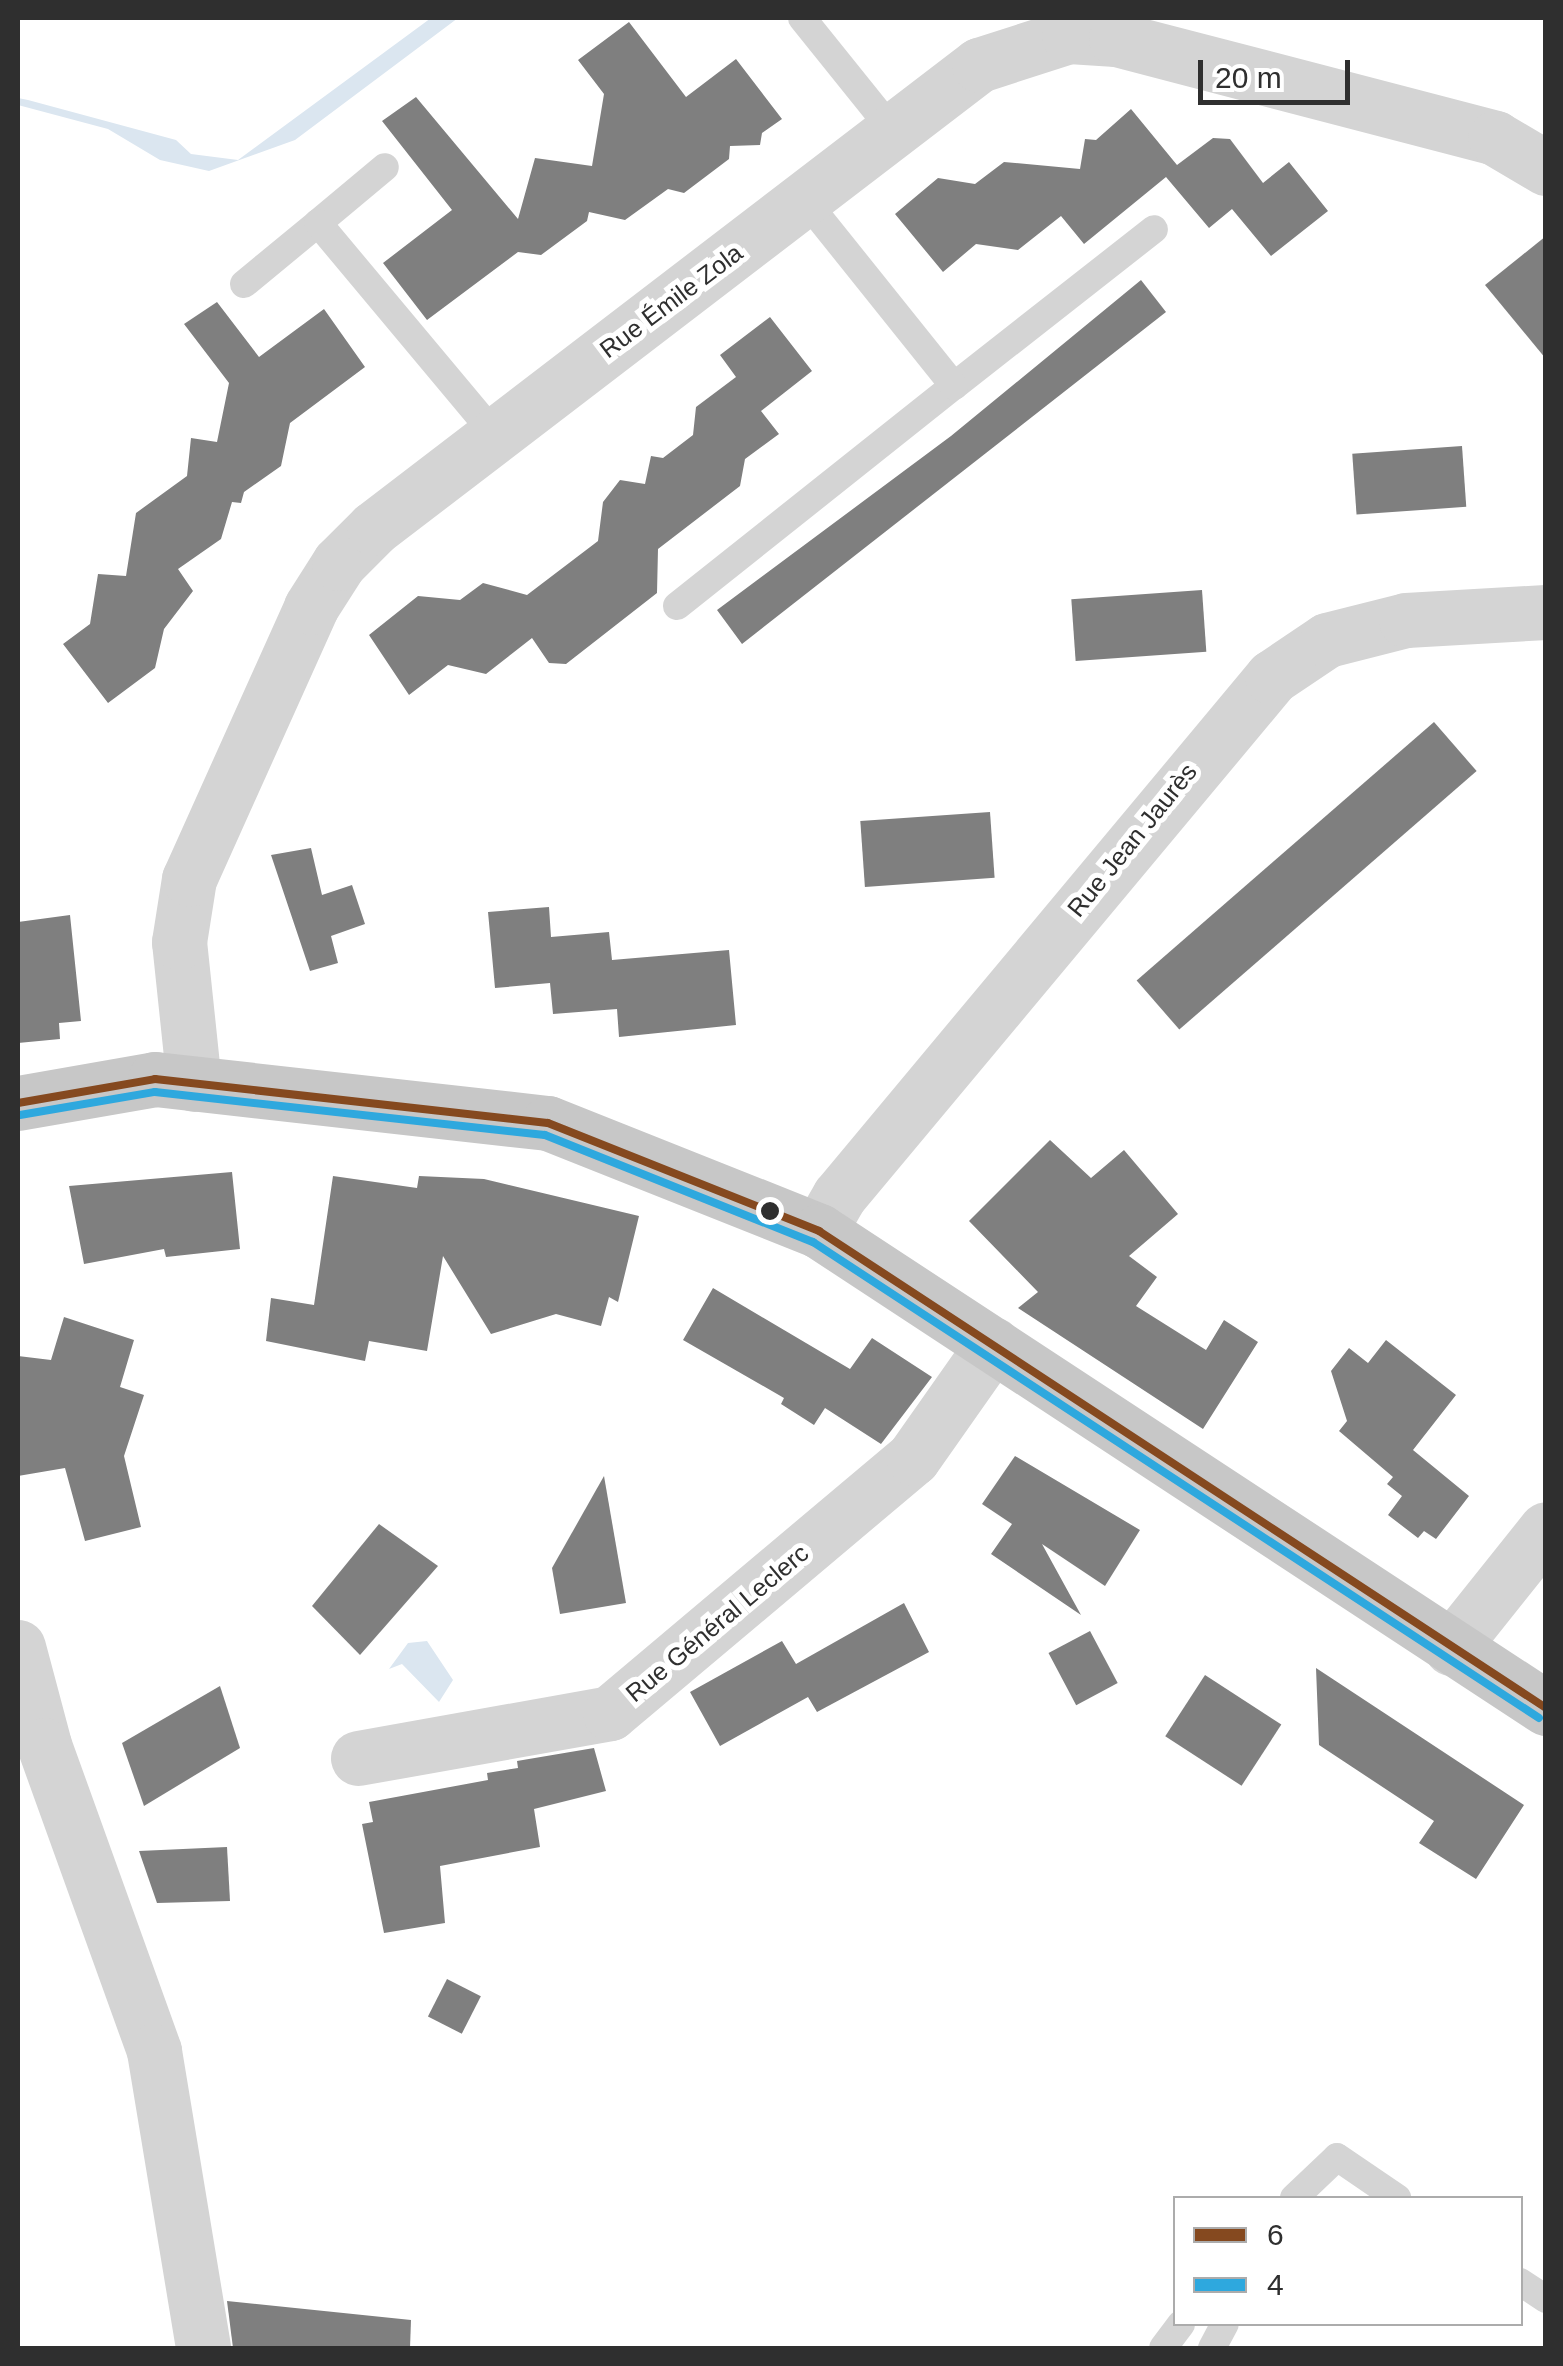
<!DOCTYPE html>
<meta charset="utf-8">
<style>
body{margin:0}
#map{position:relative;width:1563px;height:2366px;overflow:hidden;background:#fff;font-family:Arial,sans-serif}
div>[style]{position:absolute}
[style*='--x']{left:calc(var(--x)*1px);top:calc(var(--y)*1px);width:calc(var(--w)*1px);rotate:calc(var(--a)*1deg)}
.water>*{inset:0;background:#dbe6f0}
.building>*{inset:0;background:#7f7f7f;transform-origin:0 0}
.service>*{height:28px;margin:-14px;padding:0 14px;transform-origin:14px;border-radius:14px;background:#d4d4d4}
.minor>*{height:55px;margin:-27.5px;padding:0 27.5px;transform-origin:27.5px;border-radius:27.5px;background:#d4d4d4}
.primary>*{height:55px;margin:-27.5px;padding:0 27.5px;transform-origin:27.5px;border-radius:27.5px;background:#c7c7c7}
.bus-1>*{height:8px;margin:-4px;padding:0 4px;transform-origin:4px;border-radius:4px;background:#85491f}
.bus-2>*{height:8px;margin:-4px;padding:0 4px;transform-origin:4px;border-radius:4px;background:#2ea8de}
.dots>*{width:28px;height:28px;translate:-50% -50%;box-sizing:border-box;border:5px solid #fff;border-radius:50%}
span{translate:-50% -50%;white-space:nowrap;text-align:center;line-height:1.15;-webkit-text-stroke:10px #fff;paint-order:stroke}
.street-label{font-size:25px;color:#2f2f2f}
.frame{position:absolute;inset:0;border:20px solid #2f2f2f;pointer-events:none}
.legend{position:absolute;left:1173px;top:2196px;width:350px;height:130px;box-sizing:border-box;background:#fff;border:2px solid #acacac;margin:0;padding:12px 18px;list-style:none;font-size:30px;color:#2f2f2f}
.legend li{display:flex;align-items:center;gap:20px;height:50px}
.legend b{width:50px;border:2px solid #acacac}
.scale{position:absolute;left:1198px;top:60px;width:152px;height:45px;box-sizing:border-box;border:5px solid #2f2f2f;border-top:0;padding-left:12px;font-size:30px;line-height:35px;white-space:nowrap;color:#2f2f2f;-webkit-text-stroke:8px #fff;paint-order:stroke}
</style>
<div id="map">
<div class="water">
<i style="clip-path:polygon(431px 18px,458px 18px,295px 140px,209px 171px,160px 160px,108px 129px,18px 105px,18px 98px,28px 100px,176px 140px,191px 154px,238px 160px)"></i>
<i style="clip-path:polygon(427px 1641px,453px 1680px,439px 1702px,402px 1664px,389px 1669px,408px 1643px)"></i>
</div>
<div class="building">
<i style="clip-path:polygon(629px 22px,686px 97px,736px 59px,782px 119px,762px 133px,760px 145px,730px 146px,729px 159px,684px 193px,668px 189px,625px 220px,589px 212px,587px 221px,541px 255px,518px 252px,427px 320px,383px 263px,452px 210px,382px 121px,416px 97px,518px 219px,535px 158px,592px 166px,604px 94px,578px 60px)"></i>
<i style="clip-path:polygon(1131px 109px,1177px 165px,1213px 138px,1230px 139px,1263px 183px,1289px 162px,1328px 211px,1271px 256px,1232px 209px,1209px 228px,1166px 177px,1084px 244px,1061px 216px,1018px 250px,976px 244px,943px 272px,895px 214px,938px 178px,975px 184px,1004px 162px,1080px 169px,1085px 139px,1096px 140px)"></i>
<i style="clip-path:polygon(1546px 236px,1546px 359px,1485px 285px)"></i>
<i style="clip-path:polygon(1141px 280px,1166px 312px,742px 644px,717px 610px,951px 436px)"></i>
<i style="clip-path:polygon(217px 302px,259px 357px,324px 309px,365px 367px,290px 423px,281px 466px,244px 492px,241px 503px,232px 502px,221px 539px,178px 569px,193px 591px,164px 629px,155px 668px,108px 703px,63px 644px,90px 624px,98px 574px,126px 576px,136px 513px,187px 476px,191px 438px,217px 442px,229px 383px,184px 324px)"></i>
<i style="clip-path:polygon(770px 317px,812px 371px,761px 411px,779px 434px,745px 459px,740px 486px,658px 549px,657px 593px,566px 664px,549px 663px,532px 638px,486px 674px,448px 665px,409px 695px,369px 635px,418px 596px,460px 600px,483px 583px,527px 595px,598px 541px,603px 502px,620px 480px,645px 484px,651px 456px,663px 458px,693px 435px,696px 407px,736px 377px,720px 355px)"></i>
<i style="left:1462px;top:446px;width:61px;height:110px;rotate:86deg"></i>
<i style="left:1202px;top:590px;width:62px;height:131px;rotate:86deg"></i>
<i style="left:1434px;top:722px;width:65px;height:394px;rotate:49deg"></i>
<i style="left:990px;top:812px;width:66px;height:130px;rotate:86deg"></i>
<i style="clip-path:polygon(311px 848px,322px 895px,352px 885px,365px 924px,331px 936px,338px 963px,310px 971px,271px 855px)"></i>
<i style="clip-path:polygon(549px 907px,551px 937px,609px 932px,612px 960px,729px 950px,736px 1025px,619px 1037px,617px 1009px,553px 1014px,550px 983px,495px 988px,488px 912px)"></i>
<i style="clip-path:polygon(70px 915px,81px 1021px,59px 1023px,60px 1039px,18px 1043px,18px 922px)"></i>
<i style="clip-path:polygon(1050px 1140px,1091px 1178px,1124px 1150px,1178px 1214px,1129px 1256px,1157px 1277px,1136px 1306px,1206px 1350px,1224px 1320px,1258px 1342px,1203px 1429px,1018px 1308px,1038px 1292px,969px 1221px)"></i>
<i style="clip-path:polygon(232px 1172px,240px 1249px,166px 1257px,164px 1249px,84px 1264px,69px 1186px)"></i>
<i style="clip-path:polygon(333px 1176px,417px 1188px,419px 1176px,484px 1179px,639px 1216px,618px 1302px,609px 1297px,601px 1326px,556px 1314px,491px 1334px,443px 1256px,427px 1351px,369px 1341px,365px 1361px,266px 1341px,271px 1298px,314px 1305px)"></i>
<i style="clip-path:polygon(713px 1288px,850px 1369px,872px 1338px,932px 1377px,881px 1444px,825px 1408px,814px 1425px,781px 1404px,784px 1398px,683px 1340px)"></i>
<i style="clip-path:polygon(64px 1317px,134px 1340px,120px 1387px,144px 1395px,124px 1456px,141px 1527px,85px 1541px,65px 1468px,18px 1476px,18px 1356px,51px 1360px)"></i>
<i style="clip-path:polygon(1386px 1340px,1456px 1395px,1413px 1450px,1469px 1496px,1436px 1539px,1424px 1531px,1418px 1538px,1388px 1515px,1402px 1496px,1387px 1484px,1393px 1477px,1339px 1431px,1347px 1421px,1331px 1371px,1349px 1348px,1368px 1363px)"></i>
<i style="clip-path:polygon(1015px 1456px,1140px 1530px,1105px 1586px,1042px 1544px,1081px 1615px,991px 1554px,1012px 1524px,982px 1504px)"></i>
<i style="clip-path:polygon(604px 1476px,626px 1603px,560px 1614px,552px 1568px)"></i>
<i style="clip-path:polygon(379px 1524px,438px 1566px,360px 1655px,312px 1606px)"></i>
<i style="clip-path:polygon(904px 1603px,929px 1652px,817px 1712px,808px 1697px,720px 1746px,690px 1692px,782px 1641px,796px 1664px)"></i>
<i style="left:1090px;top:1631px;width:59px;height:47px;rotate:62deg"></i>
<i style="clip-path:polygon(1316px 1668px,1524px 1805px,1476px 1879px,1419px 1843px,1434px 1821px,1319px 1745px)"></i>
<i style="left:1205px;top:1675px;width:91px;height:73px;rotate:33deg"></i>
<i style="clip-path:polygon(220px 1686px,240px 1748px,144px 1806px,122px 1743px)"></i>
<i style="clip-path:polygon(594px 1748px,606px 1791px,534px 1809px,540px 1847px,440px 1866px,445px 1923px,384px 1933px,362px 1824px,373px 1822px,369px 1802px,488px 1780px,487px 1773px,518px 1768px,517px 1761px)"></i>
<i style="clip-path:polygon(227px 1847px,230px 1901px,157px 1903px,139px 1851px)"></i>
<i style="left:447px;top:1979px;width:38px;height:42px;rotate:27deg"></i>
<i style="clip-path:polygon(227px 2301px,411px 2320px,410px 2348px,233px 2348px)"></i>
</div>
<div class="service">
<i style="--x:802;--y:18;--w:145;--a:51.2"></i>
<i style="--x:318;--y:223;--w:87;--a:-39.9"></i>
<i style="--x:244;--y:284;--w:96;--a:-39.5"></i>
<i style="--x:318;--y:223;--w:276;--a:50.1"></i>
<i style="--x:954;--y:386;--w:254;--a:-38.1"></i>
<i style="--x:677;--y:606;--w:354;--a:-38.5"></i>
<i style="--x:954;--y:386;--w:240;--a:-128.7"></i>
<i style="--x:1294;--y:2198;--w:59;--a:-43.6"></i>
<i style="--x:1337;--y:2157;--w:73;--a:34.3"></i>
<i style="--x:1520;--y:2282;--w:31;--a:33"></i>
<i style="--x:1163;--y:2348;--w:30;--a:-53"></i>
<i style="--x:1212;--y:2348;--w:27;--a:-62"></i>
</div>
<div class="minor">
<i style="--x:194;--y:1084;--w:143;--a:-96"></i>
<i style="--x:179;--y:942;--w:64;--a:-81"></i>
<i style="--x:189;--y:879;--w:298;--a:-65.8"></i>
<i style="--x:311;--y:607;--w:52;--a:-57.5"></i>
<i style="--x:339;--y:563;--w:49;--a:-45"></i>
<i style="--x:374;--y:528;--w:762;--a:-37.43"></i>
<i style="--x:979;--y:65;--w:95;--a:-17.9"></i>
<i style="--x:1069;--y:36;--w:47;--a:3.7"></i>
<i style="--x:1116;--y:39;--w:392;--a:14.6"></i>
<i style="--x:1495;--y:138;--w:59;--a:30.5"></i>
<i style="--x:819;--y:1231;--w:40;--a:-60.3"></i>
<i style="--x:839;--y:1196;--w:676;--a:-50.16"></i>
<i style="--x:1272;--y:677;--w:66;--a:-33.9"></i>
<i style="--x:1327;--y:640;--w:81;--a:-14.2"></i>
<i style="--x:1406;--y:620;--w:140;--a:-3.3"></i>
<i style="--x:18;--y:1647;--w:101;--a:75.1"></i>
<i style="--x:44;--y:1745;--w:325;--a:70.2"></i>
<i style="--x:154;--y:2051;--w:301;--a:80.6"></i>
<i style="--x:1451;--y:1648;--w:152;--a:-51.4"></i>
<i style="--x:358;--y:1758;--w:256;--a:-10.1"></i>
<i style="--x:610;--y:1713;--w:396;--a:-40.1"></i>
<i style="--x:913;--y:1458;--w:139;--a:-54.9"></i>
</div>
<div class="primary">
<i style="--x:18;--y:1103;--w:139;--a:-9.9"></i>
<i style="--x:155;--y:1079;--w:395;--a:6.4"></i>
<i style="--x:548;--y:1123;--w:292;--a:21.7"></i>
<i style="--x:819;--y:1231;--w:870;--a:33.27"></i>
</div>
<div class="bus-1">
<i style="--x:18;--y:1103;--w:139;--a:-9.9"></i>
<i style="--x:155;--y:1079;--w:395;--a:6.4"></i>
<i style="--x:548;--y:1123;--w:292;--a:21.7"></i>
<i style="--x:819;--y:1231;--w:870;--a:33.27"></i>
</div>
<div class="bus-2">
<i style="--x:20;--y:1115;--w:137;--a:-9.7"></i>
<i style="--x:155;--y:1092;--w:392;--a:6.3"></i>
<i style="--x:545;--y:1135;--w:289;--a:21.8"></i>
<i style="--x:813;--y:1242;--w:868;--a:33.25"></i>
</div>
<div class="dots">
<i style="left:770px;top:1211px;background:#2f2f2f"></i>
</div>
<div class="street-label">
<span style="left:671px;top:301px;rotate:-37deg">Rue Émile Zola</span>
<span style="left:1132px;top:840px;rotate:-51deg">Rue Jean Jaurès</span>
<span style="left:717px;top:1623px;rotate:-40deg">Rue Général Leclerc</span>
</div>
<div class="frame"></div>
<ul class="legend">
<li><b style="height:12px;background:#85491f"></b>6</li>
<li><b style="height:12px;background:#2ea8de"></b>4</li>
</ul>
<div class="scale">20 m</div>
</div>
